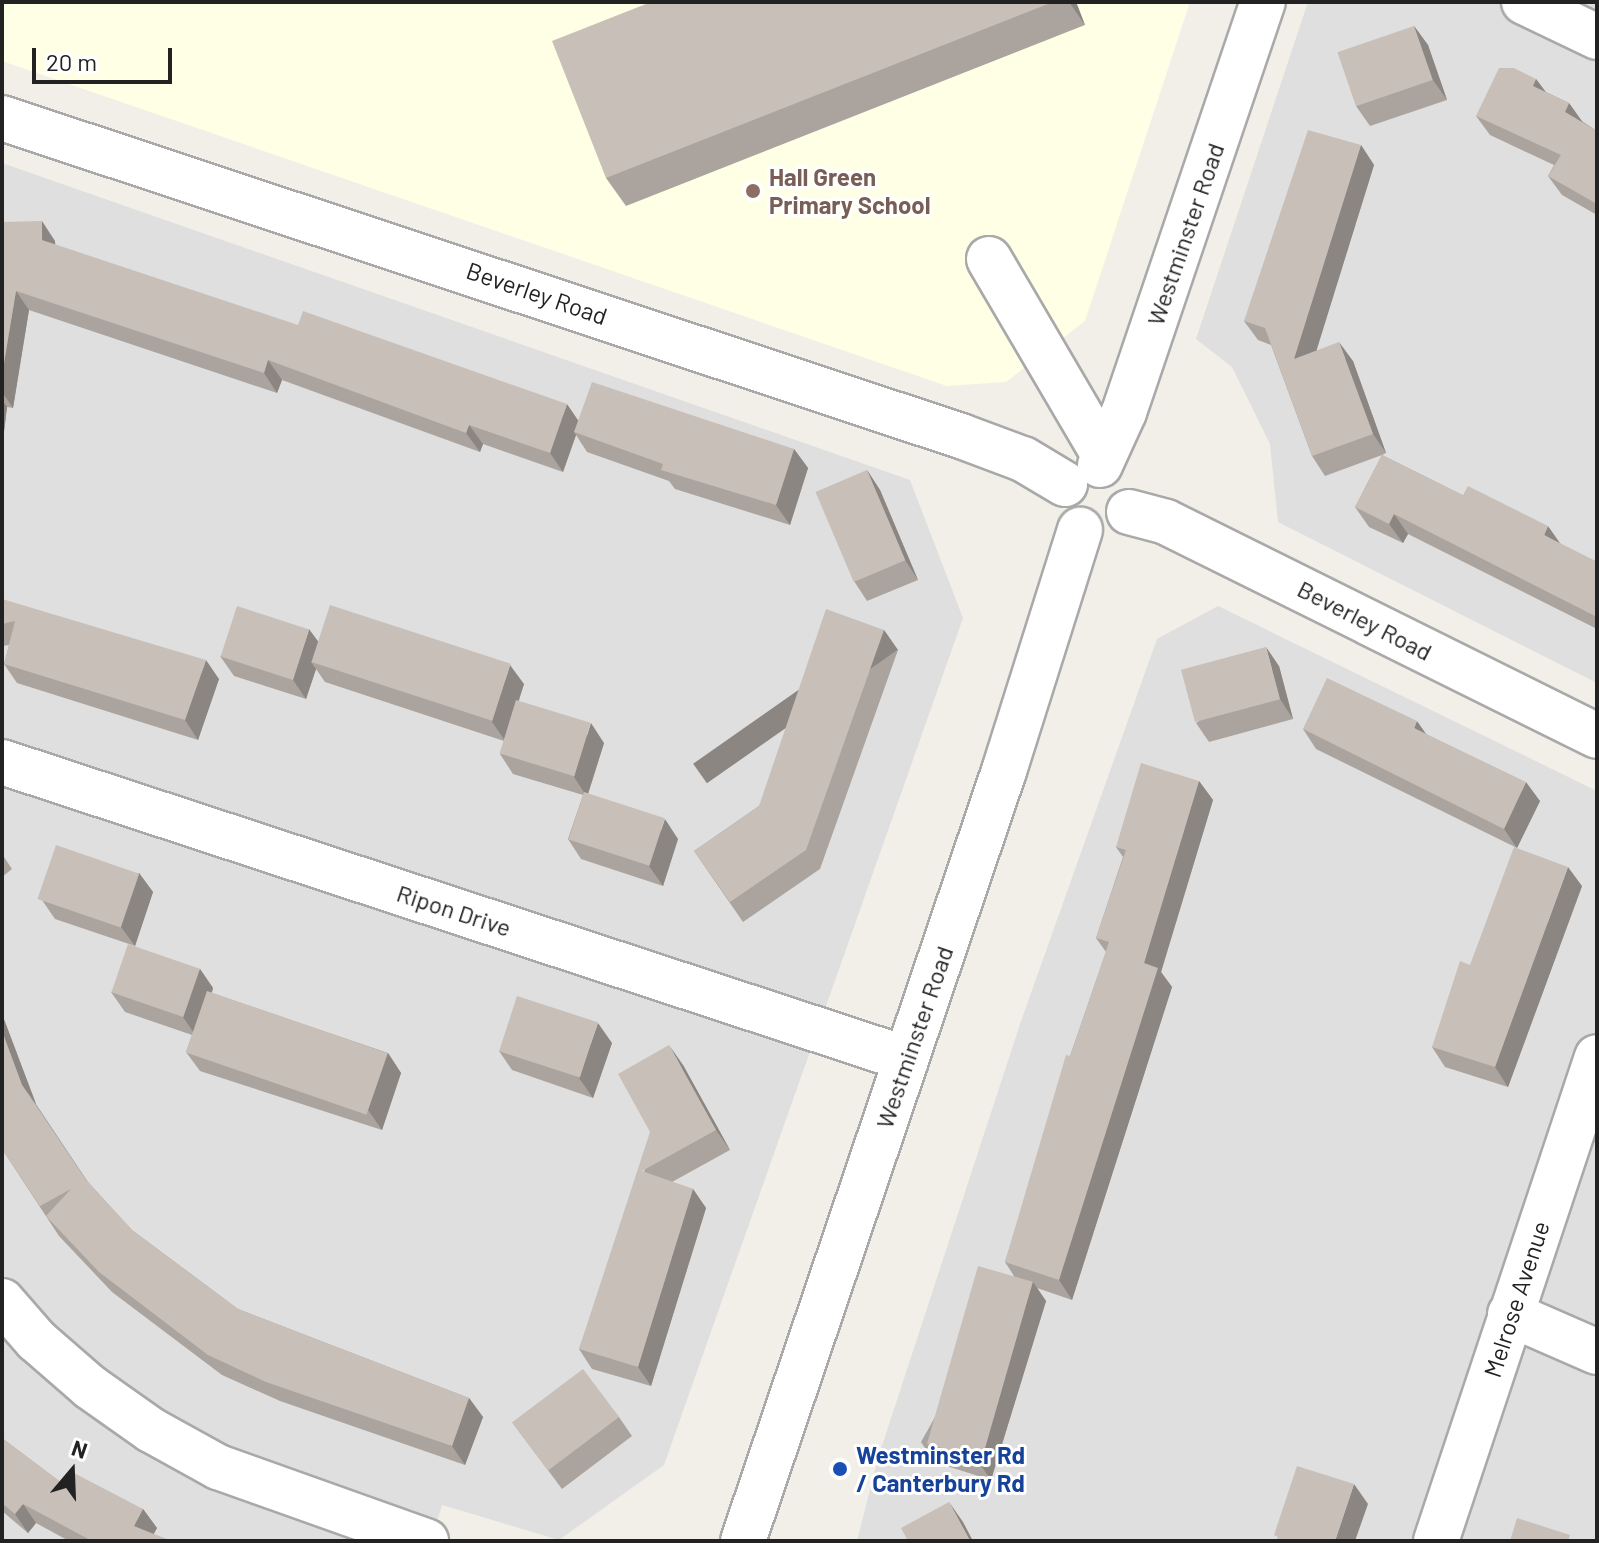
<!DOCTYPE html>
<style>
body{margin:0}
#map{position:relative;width:1599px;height:1543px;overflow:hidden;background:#f2efe9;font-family:Barlow,sans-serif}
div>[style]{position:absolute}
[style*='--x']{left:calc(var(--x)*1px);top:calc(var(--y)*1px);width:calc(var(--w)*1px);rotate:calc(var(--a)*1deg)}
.residential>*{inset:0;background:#e0dfdf}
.education>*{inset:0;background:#ffffe5}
.roads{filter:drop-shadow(2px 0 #a9a9a9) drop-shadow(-2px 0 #a9a9a9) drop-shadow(0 2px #a9a9a9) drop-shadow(0 -2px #a9a9a9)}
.minor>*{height:44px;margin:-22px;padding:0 22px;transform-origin:22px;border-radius:22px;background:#fff}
.wall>*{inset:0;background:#aba49e}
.shaded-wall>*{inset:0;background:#8b8681;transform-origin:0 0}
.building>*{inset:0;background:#c7bfb8;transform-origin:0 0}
.dots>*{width:22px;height:22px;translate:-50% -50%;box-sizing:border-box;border:4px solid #fff;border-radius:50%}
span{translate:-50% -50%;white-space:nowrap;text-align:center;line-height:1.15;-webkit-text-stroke:6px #fff;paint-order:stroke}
.education-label{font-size:24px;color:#785e54;font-weight:700}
.left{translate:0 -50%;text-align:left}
.street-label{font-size:24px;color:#222}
.transit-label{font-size:24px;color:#164399;font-weight:700}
.frame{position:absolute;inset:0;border:4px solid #222;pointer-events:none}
.north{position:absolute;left:32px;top:1431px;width:80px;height:80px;-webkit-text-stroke:6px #fff;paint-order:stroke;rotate:19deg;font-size:22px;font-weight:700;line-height:32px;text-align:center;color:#222}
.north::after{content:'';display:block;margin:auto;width:28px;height:36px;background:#222;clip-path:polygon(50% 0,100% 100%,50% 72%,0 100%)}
.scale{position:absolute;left:32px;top:48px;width:140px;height:36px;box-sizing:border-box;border:4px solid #222;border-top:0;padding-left:10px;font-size:24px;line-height:28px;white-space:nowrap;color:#222;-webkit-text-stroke:6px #fff;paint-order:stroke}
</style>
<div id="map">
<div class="residential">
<i style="clip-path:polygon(1308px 2px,1597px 2px,1597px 683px,1278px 522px,1270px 444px,1232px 367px,1196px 339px)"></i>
<i style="clip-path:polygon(2px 163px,910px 480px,963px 618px,664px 1465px,559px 1540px,442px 1505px,431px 1541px,2px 1541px)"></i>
<i style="clip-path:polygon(1218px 606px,1597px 791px,1597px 1541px,857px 1541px,878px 1458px,1021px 1021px,1157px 639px)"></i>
</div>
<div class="education">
<i style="clip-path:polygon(2px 2px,1190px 2px,1085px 321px,1006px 382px,947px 386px,2px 61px)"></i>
</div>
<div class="roads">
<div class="minor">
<i style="--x:1524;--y:2;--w:81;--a:25.6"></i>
<i style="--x:2;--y:118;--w:1010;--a:18.35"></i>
<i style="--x:961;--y:436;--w:66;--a:20.4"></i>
<i style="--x:1023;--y:459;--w:49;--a:30.8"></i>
<i style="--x:989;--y:259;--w:227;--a:59.6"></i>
<i style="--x:1100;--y:465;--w:58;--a:-65.6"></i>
<i style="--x:1124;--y:412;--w:433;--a:-71.3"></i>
<i style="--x:1129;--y:512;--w:38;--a:15"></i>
<i style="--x:1166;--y:522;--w:481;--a:26.4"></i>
<i style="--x:2;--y:762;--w:952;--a:18.17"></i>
<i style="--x:2;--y:1301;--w:52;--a:48.9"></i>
<i style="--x:36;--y:1340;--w:72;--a:41"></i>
<i style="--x:90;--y:1387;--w:75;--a:35.2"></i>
<i style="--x:151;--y:1430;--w:77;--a:28.9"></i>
<i style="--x:218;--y:1467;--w:221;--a:19.6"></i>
<i style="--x:1510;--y:1314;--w:95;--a:23.6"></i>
<i style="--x:743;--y:1541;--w:813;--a:-71.28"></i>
<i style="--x:1004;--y:771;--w:253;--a:-72.5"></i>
<i style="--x:1436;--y:1541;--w:510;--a:-71.6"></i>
</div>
</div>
<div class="wall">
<i style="clip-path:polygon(651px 2px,1076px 2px,1085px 25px,626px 206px,606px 178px)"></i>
<i style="clip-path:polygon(1414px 26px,1428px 45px,1447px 100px,1370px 126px,1356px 106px)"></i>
<i style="clip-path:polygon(1536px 79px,1546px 92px,1569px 103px,1582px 121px,1597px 131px,1597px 215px,1562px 195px,1548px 176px,1554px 165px,1490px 135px,1476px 116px)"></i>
<i style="clip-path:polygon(1361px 145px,1374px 165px,1316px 350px,1353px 361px,1386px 453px,1382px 455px,1597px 562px,1597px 629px,1408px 534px,1403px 543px,1369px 527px,1355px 507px,1382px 455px,1325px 476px,1312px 456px,1271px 345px,1258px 340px,1244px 321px)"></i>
<i style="clip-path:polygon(2px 222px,55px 241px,55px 245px,578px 420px,794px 449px,808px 468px,790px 525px,675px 489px,669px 481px,587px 452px,576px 435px,563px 472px,483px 444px,480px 452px,282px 380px,277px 393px,29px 310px,13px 408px,7px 407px,2px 448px)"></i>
<i style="clip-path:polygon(867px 470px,880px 490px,918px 580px,867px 601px,854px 581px)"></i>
<i style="clip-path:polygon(2px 599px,219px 679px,198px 740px,17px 683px,4px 664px,9px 645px,2px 646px)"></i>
<i style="clip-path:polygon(884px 630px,898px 650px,820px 869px,743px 922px,694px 851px,759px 806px)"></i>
<i style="clip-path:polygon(318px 641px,524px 684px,518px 701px,604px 743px,588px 794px,678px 839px,663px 886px,581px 859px,568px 839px,583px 795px,513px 774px,500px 754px,504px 741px,325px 682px,316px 669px,306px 699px,234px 676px,220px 656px)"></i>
<i style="clip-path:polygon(1279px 666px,1293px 719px,1209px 742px,1196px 723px)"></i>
<i style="clip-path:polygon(1303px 729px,1426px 734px,1540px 801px,1517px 848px,1316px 749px)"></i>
<i style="clip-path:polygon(1199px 781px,1213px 800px,1161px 972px,1172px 987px,1072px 1300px,1037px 1288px,1046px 1301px,991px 1480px,934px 1462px,921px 1442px,1014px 1276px,1005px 1262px,1070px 1056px,1106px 952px,1096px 938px,1123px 857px,1116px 847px)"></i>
<i style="clip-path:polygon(2px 854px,12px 869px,2px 877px)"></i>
<i style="clip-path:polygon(139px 873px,153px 892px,135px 946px,55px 919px,42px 900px)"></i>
<i style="clip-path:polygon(1582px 886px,1508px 1087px,1445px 1067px,1432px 1047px)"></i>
<i style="clip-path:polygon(200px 969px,213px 988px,212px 993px,388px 1053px,401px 1073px,382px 1130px,200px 1071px,186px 1052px,192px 1035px,125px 1012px,111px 992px)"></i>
<i style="clip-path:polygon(2px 1014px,36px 1104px,88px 1182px,132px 1230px,238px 1309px,469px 1398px,483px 1417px,465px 1465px,280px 1401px,222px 1375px,112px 1292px,59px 1236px,2px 1149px)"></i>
<i style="clip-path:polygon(612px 1043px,593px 1098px,512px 1070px,499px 1051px)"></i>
<i style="clip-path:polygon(683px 1065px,730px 1150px,672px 1182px,693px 1189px,706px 1208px,651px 1386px,592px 1369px,579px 1349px)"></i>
<i style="clip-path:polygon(619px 1417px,632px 1436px,562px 1489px,512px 1422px)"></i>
<i style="clip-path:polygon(2px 1438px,67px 1487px,143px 1509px,157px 1528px,153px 1534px,171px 1541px,69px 1541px,36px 1523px,28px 1533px,2px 1511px)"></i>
</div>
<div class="shaded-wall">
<i style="clip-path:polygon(1069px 2px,1076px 2px,1085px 25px)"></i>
<i style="clip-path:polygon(1414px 26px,1428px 45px,1447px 100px,1433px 80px)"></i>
<i style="clip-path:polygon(1536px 79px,1550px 98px,1533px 86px)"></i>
<i style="clip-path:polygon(1569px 103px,1583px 123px,1565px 112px)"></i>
<i style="clip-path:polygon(1361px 145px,1374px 165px,1308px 378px,1294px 359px)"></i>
<i style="clip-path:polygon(42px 221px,55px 241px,56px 260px,42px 240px)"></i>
<i style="clip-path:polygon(16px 291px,29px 310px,13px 408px,2px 392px,2px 375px)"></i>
<i style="clip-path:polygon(1339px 342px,1353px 361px,1386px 453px,1373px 434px)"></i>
<i style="clip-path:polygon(268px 360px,282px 380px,277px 393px,264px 373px)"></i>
<i style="clip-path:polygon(2px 400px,7px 407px,2px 448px)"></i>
<i style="clip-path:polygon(567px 404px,580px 423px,574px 432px,576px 435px,563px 472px,550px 453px)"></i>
<i style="clip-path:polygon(469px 425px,483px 444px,480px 452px,466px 433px)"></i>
<i style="clip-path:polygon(794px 449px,808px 468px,790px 525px,776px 505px)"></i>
<i style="clip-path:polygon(867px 470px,880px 490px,918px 580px,905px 560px)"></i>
<i style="clip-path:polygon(1394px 514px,1408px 534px,1403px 543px,1389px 524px)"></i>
<i style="clip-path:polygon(1548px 526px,1562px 546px,1544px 535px)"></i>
<i style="clip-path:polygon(309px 629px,323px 648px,311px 662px,316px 669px,306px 699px,293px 680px)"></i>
<i style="left:884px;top:630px;width:24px;height:233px;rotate:55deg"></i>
<i style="clip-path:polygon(1266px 647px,1279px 666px,1293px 719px,1280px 699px)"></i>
<i style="clip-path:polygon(206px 660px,219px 679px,198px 740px,185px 720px)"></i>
<i style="clip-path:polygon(510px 665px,524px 684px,506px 742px,492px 722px)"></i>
<i style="clip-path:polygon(1417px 721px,1431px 741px,1414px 728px)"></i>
<i style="clip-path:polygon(591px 723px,604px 743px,587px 797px,574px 777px)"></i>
<i style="clip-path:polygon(1199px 781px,1213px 800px,1161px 972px,1172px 987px,1072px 1300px,1059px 1280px,1144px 963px)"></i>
<i style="clip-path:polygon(1526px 782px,1540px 801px,1517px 848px,1504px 829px)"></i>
<i style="clip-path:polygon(665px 819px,678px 839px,663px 886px,649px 866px)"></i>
<i style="clip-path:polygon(1568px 867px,1582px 886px,1508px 1087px,1495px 1067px)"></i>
<i style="clip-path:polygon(139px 873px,153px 892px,135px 946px,121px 927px)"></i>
<i style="clip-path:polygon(200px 969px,213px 988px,196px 1036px,183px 1017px)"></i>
<i style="clip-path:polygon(2px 1014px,36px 1104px,22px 1085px,2px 1031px)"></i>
<i style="clip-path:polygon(598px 1023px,612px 1043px,593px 1098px,579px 1078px)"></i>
<i style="clip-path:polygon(669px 1045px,683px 1065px,730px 1150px,716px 1130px)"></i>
<i style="clip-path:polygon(388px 1053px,401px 1073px,382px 1130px,368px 1110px)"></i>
<i style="clip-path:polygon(693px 1189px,706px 1208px,651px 1386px,638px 1367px)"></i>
<i style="clip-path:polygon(1033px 1282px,1046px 1301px,991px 1480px,977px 1460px)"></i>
<i style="clip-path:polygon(469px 1398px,483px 1417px,465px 1465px,452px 1446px)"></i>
<i style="clip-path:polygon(1354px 1484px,1368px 1504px,1355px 1541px,1335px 1541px)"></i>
<i style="clip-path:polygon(949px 1502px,963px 1522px,973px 1541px,970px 1541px)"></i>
<i style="clip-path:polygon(23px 1504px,36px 1523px,28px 1533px,15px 1514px)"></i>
<i style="clip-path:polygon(143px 1509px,157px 1528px,150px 1541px,134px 1526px)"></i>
</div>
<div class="building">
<i style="clip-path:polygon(651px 2px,1053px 2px,606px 178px,552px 41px)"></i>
<i style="left:1414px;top:26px;width:57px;height:81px;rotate:71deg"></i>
<i style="clip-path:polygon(1499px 68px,1514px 68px,1536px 79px,1533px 86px,1569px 103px,1565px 112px,1597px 131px,1597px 204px,1548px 176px,1561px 155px,1476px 116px)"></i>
<i style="clip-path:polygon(1308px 130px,1361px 145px,1294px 359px,1339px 342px,1373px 434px,1312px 456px,1265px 328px,1244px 321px)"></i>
<i style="clip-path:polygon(42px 221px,42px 240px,298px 325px,303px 311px,567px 404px,550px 453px,469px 425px,466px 433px,268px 360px,264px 373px,16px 291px,2px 375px,2px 222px)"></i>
<i style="clip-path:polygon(592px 382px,794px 449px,776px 505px,661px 470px,663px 464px,574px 432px)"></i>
<i style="clip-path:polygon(1382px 455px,1463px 495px,1468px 486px,1548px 526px,1544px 535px,1597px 562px,1597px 617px,1394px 514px,1389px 524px,1355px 507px)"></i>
<i style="left:867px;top:470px;width:98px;height:56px;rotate:67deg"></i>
<i style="clip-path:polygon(2px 599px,206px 660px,185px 720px,4px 664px,15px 621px,2px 624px)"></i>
<i style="left:330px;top:605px;width:190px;height:60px;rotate:18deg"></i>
<i style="left:237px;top:606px;width:76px;height:53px;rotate:18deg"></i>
<i style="clip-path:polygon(826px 609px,884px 630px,806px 850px,730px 902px,694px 851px,759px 806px)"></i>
<i style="left:1266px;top:647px;width:54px;height:88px;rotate:75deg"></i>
<i style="clip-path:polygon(1327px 678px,1417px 721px,1414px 728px,1526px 782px,1504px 829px,1303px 729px)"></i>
<i style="left:516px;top:700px;width:78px;height:56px;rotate:17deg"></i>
<i style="clip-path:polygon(1141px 763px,1199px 781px,1144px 963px,1158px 968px,1059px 1280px,1005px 1262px,1066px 1055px,1070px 1056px,1109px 942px,1096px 938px,1126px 850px,1116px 847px)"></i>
<i style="left:584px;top:792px;width:85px;height:50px;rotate:18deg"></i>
<i style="left:56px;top:845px;width:88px;height:57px;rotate:19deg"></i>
<i style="clip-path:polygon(1514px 847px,1568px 867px,1495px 1067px,1432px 1047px,1460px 961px,1470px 965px)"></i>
<i style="left:128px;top:944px;width:76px;height:51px;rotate:19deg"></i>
<i style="left:207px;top:991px;width:191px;height:65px;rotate:19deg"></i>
<i style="left:517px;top:996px;width:85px;height:58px;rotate:18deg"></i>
<i style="clip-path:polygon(2px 1031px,22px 1085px,86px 1180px,132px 1230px,238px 1309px,469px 1398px,452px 1446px,266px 1382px,208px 1355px,99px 1272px,46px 1216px,71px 1189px,40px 1206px,2px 1149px)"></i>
<i style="clip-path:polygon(669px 1045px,716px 1130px,642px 1171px,693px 1189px,638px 1367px,579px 1349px,650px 1132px,618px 1074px)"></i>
<i style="left:978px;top:1266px;width:57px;height:185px;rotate:16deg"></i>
<i style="left:583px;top:1369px;width:60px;height:89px;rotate:53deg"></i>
<i style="clip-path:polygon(2px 1438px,67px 1487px,74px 1473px,143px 1509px,134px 1526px,171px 1541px,92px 1541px,23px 1504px,15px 1514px,2px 1503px)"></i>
<i style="clip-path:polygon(1297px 1466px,1354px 1484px,1335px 1541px,1276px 1541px,1278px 1537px,1274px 1535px)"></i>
<i style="clip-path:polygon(949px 1502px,970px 1541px,908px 1541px,901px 1528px)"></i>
<i style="clip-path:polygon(1517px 1518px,1570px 1535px,1568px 1541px,1510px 1541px)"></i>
</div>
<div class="dots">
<i style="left:753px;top:191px;background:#8d6e63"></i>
<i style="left:840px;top:1469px;background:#1a4fb4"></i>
</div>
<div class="education-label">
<span class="left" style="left:769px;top:191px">Hall Green<br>Primary School</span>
</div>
<div class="street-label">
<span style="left:1185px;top:234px;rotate:-71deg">Westminster Road</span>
<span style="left:537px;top:293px;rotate:19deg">Beverley Road</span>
<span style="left:1365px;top:620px;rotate:27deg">Beverley Road</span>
<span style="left:454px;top:910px;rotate:18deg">Ripon Drive</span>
<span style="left:914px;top:1037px;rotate:-71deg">Westminster Road</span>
<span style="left:1516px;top:1299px;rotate:-72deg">Melrose Avenue</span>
</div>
<div class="transit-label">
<span class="left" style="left:856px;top:1469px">Westminster Rd<br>/ Canterbury Rd</span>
</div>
<div class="frame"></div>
<div class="north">N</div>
<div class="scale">20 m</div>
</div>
